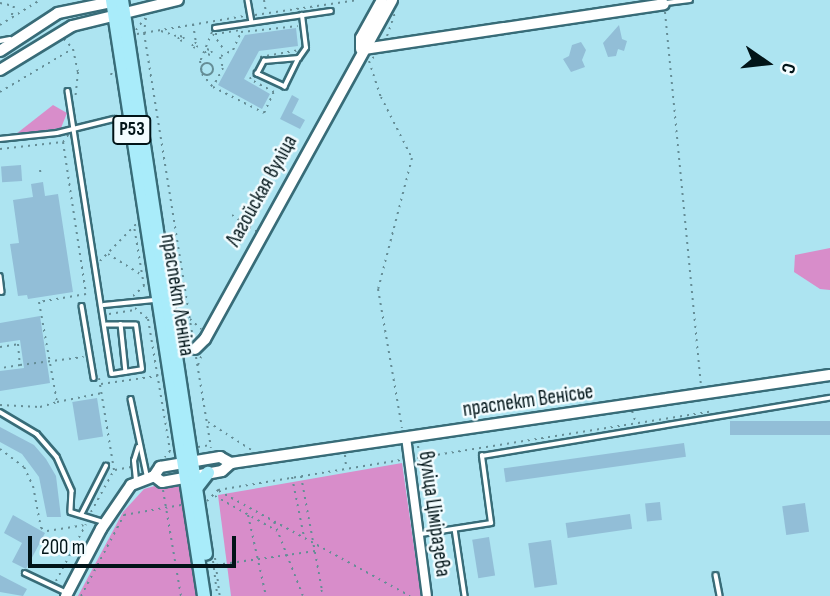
<!DOCTYPE html>
<meta charset="utf-8">
<style>
body{margin:0}
#map{position:relative;width:830px;height:596px;overflow:hidden;background:#ade4f1;font-family:"Sofia Sans Condensed",sans-serif}
div>[style]{position:absolute}
[style*='--x']{left:calc(var(--x)*1px);top:calc(var(--y)*1px);width:calc(var(--w)*1px);rotate:calc(var(--a)*1deg)}
.green>*{inset:0;background:#d88dca}
.building>*{inset:0;background:#92bed7;transform-origin:0 0}
.path>*{height:2px;margin-top:-1px;transform-origin:0;background:repeating-linear-gradient(90deg,#658d96 0 2px,transparent 0 7px)}
.path>.ring{margin:-1px;padding:0;box-sizing:content-box;background:none;border:2px solid #658d96;border-radius:50%}
.roads{filter:drop-shadow(2px 0 #386c78) drop-shadow(-2px 0 #386c78) drop-shadow(0 2px #386c78) drop-shadow(0 -2px #386c78)}
.lane>*{height:3.5px;margin:-1.75px;padding:0 1.75px;transform-origin:1.75px;border-radius:1.75px;background:#fff}
.street>*{height:8px;margin:-4px;padding:0 4px;transform-origin:4px;border-radius:4px;background:#fff}
.secondary>*{height:10px;margin:-5px;padding:0 5px;transform-origin:5px;border-radius:5px;background:#fff}
.primary>*{height:12px;margin:-6px;padding:0 6px;transform-origin:6px;border-radius:6px;background:#a9ecfa}
span{translate:-50% -50%;white-space:nowrap;text-align:center;line-height:1.15;-webkit-text-stroke:5px #f2fcff;paint-order:stroke}
.shield-label span{padding:2px 5px;background:#f2fcff;border:2px solid;border-radius:5px;-webkit-text-stroke-width:0}
.shield-label{font-size:19px;color:#011418;font-weight:700}
.street-label{font-size:21px;color:#011418}
.north{position:absolute;left:732px;top:28px;width:70px;height:70px;-webkit-text-stroke:5px #f2fcff;paint-order:stroke;rotate:104deg;font-size:19px;font-weight:700;line-height:28px;text-align:center;color:#011418}
.north::after{content:'';display:block;margin:auto;width:24px;height:32px;background:#011418;clip-path:polygon(50% 0,100% 100%,50% 72%,0 100%)}
.scale{position:absolute;left:28px;top:536px;width:208px;height:32px;box-sizing:border-box;border:4px solid #011418;border-top:0;padding-left:9px;font-size:21px;line-height:24px;white-space:nowrap;color:#011418;-webkit-text-stroke:5px #f2fcff;paint-order:stroke}
</style>
<div id="map">
<div class="green">
<i style="clip-path:polygon(53px 105px,67px 113px,61px 128px,16px 134px)"></i>
<i style="clip-path:polygon(830px 248px,830px 290px,820px 289px,794px 272px,795px 255px)"></i>
<i style="clip-path:polygon(402px 463px,421px 596px,231px 596px,218px 495px)"></i>
<i style="clip-path:polygon(169px 482px,182px 488px,200px 596px,78px 596px,123px 512px,144px 489px)"></i>
</div>
<div class="building">
<i style="clip-path:polygon(619px 25px,622px 39px,627px 41px,624px 51px,618px 49px,616px 56px,608px 57px,603px 43px)"></i>
<i style="clip-path:polygon(296px 28px,298px 46px,259px 51px,244px 79px,270px 94px,262px 109px,218px 85px,245px 35px)"></i>
<i style="clip-path:polygon(581px 42px,586px 50px,582px 60px,585px 67px,571px 72px,563px 59px,569px 56px,572px 45px)"></i>
<i style="clip-path:polygon(292px 95px,299px 99px,292px 113px,305px 120px,300px 129px,280px 119px)"></i>
<i style="left:21px;top:165px;width:16px;height:20px;rotate:86deg"></i>
<i style="clip-path:polygon(43px 182px,45px 196px,58px 194px,73px 292px,28px 299px,27px 295px,18px 296px,10px 244px,19px 243px,13px 200px,33px 197px,31px 184px)"></i>
<i style="clip-path:polygon(40px 316px,50px 383px,0 391px,0 371px,24px 368px,20px 340px,0 343px,0 323px)"></i>
<i style="left:97px;top:398px;width:39px;height:25px;rotate:81deg"></i>
<i style="left:830px;top:421px;width:14px;height:100px;rotate:90deg"></i>
<i style="clip-path:polygon(0 427px,34px 445px,46px 459px,56px 476px,61px 517px,47px 517px,39px 477px,22px 454px,0 442px)"></i>
<i style="left:684px;top:443px;width:14px;height:182px;rotate:82deg"></i>
<i style="left:660px;top:502px;width:18px;height:15px;rotate:84deg"></i>
<i style="left:805px;top:503px;width:29px;height:23px;rotate:82deg"></i>
<i style="left:630px;top:514px;width:15px;height:65px;rotate:82deg"></i>
<i style="clip-path:polygon(13px 515px,45px 533px,26px 569px,12px 562px,22px 543px,4px 533px)"></i>
<i style="left:489px;top:537px;width:39px;height:17px;rotate:81deg"></i>
<i style="left:551px;top:540px;width:45px;height:23px;rotate:82deg"></i>
<i style="clip-path:polygon(0 575px,27px 589px,23px 596px,0 592px)"></i>
</div>
<div class="path">
<i style="--x:264;--y:0;--w:13;--a:81"></i>
<i style="--x:0;--y:3;--w:14;--a:12"></i>
<i style="--x:14;--y:6;--w:12;--a:104"></i>
<i style="--x:665;--y:12;--w:376;--a:84.5"></i>
<i style="--x:255;--y:15;--w:104;--a:-8.3"></i>
<i style="--x:146;--y:18;--w:15;--a:98"></i>
<i style="--x:144;--y:33;--w:309;--a:80.9"></i>
<i style="--x:193;--y:24;--w:19;--a:81"></i>
<i style="--x:0;--y:25;--w:47;--a:-32"></i>
<i style="--x:136;--y:30;--w:15;--a:-53"></i>
<i style="--x:161;--y:31;--w:19;--a:18"></i>
<i style="--x:212;--y:32;--w:31;--a:112"></i>
<i style="--x:200;--y:61;--w:13;--a:81"></i>
<i style="--x:202;--y:74;--w:17;--a:50"></i>
<i style="--x:241;--y:32;--w:57;--a:-6"></i>
<i style="--x:222;--y:33;--w:20;--a:-9"></i>
<i style="--x:137;--y:34;--w:109;--a:-9.5"></i>
<i style="--x:217;--y:34;--w:4;--a:180"></i>
<i style="--x:213;--y:34;--w:21;--a:55"></i>
<i style="--x:180;--y:36;--w:4;--a:14"></i>
<i style="--x:184;--y:37;--w:4;--a:117"></i>
<i style="--x:182;--y:41;--w:4;--a:-153"></i>
<i style="--x:178;--y:39;--w:4;--a:-56"></i>
<i style="--x:387;--y:36;--w:24;--a:-71"></i>
<i style="--x:64;--y:39;--w:13;--a:48"></i>
<i style="--x:73;--y:49;--w:24;--a:78"></i>
<i style="--x:78;--y:72;--w:28;--a:96"></i>
<i style="--x:195;--y:42;--w:5;--a:53"></i>
<i style="--x:198;--y:46;--w:4;--a:146"></i>
<i style="--x:195;--y:48;--w:4;--a:-146"></i>
<i style="--x:192;--y:46;--w:5;--a:-53"></i>
<i style="--x:207;--y:49;--w:5;--a:22"></i>
<i style="--x:212;--y:51;--w:4;--a:117"></i>
<i style="--x:210;--y:55;--w:5;--a:-158"></i>
<i style="--x:205;--y:53;--w:4;--a:-63"></i>
<i style="--x:221;--y:56;--w:13;--a:-27"></i>
<i style="--x:233;--y:50;--w:17;--a:-66"></i>
<i style="--x:220;--y:57;--w:11;--a:75"></i>
<i style="--x:223;--y:68;--w:21;--a:118"></i>
<i style="--x:213;--y:87;--w:57;--a:27"></i>
<i style="--x:264;--y:113;--w:23;--a:-65"></i>
<i style="--x:274;--y:92;--w:27;--a:-152"></i>
<i style="--x:250;--y:79;--w:4;--a:-63"></i>
<i style="--x:260;--y:57;--w:40;--a:-10"></i>
<i style="--x:374;--y:57;--w:6;--a:141"></i>
<i style="--x:369;--y:61;--w:38;--a:72"></i>
<i style="--x:381;--y:97;--w:68;--a:63.1"></i>
<i style="--x:412;--y:158;--w:135;--a:104.5"></i>
<i style="--x:378;--y:289;--w:141;--a:80.2"></i>
<i class="ring" style="left:201px;top:63px;width:10px;height:10px"></i>
<i style="--x:111;--y:75;--w:3;--a:-72"></i>
<i style="--x:0;--y:92;--w:84;--a:-30.8"></i>
<i style="--x:63;--y:142;--w:154;--a:81.4"></i>
<i style="--x:86;--y:294;--w:48;--a:170.3"></i>
<i style="--x:39;--y:302;--w:102;--a:79.8"></i>
<i style="--x:57;--y:402;--w:46;--a:-11.3"></i>
<i style="--x:0;--y:149;--w:63;--a:-6.3"></i>
<i style="--x:63;--y:142;--w:9;--a:-54"></i>
<i style="--x:40;--y:170;--w:6;--a:81"></i>
<i style="--x:232;--y:215;--w:29;--a:34"></i>
<i style="--x:108;--y:254;--w:40;--a:32"></i>
<i style="--x:100;--y:261;--w:54;--a:-45.7"></i>
<i style="--x:133;--y:296;--w:15;--a:-42"></i>
<i style="--x:144;--y:286;--w:61;--a:-99.5"></i>
<i style="--x:135;--y:308;--w:17;--a:40"></i>
<i style="--x:148;--y:319;--w:134;--a:80.5"></i>
<i style="--x:170;--y:451;--w:8;--a:130"></i>
<i style="--x:109;--y:314;--w:26;--a:-9"></i>
<i style="--x:190;--y:319;--w:15;--a:42"></i>
<i style="--x:0;--y:347;--w:18;--a:-9"></i>
<i style="--x:18;--y:344;--w:21;--a:85"></i>
<i style="--x:20;--y:365;--w:20;--a:171"></i>
<i style="--x:196;--y:357;--w:92;--a:80.6"></i>
<i style="--x:20;--y:365;--w:64;--a:-7.1"></i>
<i style="--x:198;--y:365;--w:12;--a:-70"></i>
<i style="--x:101;--y:384;--w:57;--a:-8.1"></i>
<i style="--x:0;--y:405;--w:40;--a:2.9"></i>
<i style="--x:40;--y:407;--w:18;--a:-16"></i>
<i style="--x:632;--y:411;--w:13;--a:72"></i>
<i style="--x:208;--y:422;--w:54;--a:32.8"></i>
<i style="--x:418;--y:446;--w:82;--a:82.3"></i>
<i style="--x:198;--y:447;--w:12;--a:-9"></i>
<i style="--x:0;--y:449;--w:30;--a:37"></i>
<i style="--x:24;--y:467;--w:21;--a:65"></i>
<i style="--x:33;--y:486;--w:43;--a:79.2"></i>
<i style="--x:41;--y:528;--w:7;--a:27"></i>
<i style="--x:47;--y:531;--w:37;--a:-9"></i>
<i style="--x:345;--y:455;--w:12;--a:85"></i>
<i style="--x:417;--y:458;--w:296;--a:-9"></i>
<i style="--x:115;--y:470;--w:16;--a:-11"></i>
<i style="--x:301;--y:476;--w:116;--a:79.6"></i>
<i style="--x:322;--y:590;--w:7;--a:117"></i>
<i style="--x:292;--y:477;--w:61;--a:78.7"></i>
<i style="--x:163;--y:490;--w:108;--a:80.4"></i>
<i style="--x:219;--y:491;--w:218;--a:28.8"></i>
<i style="--x:215;--y:496;--w:71;--a:29.4"></i>
<i style="--x:207;--y:501;--w:16;--a:-45"></i>
<i style="--x:218;--y:490;--w:185;--a:-9.3"></i>
<i style="--x:91;--y:512;--w:48;--a:-61.3"></i>
<i style="--x:114;--y:470;--w:93;--a:-99.3"></i>
<i style="--x:248;--y:515;--w:83;--a:77.5"></i>
<i style="--x:274;--y:522;--w:79;--a:68.6"></i>
<i style="--x:215;--y:558;--w:38;--a:83"></i>
<i style="--x:213;--y:561;--w:35;--a:83"></i>
<i style="--x:216;--y:565;--w:100;--a:-8"></i>
<i style="--x:56;--y:581;--w:64;--a:-62.2"></i>
<i style="--x:81;--y:596;--w:92;--a:-62"></i>
<i style="--x:124;--y:515;--w:58;--a:-10"></i>
</div>
<div class="roads">
<div class="lane">
<i style="--x:248;--y:0;--w:22;--a:80"></i>
<i style="--x:666;--y:3;--w:24;--a:-7"></i>
<i style="--x:215;--y:28;--w:117;--a:-8.3"></i>
<i style="--x:0;--y:41;--w:10;--a:-11"></i>
<i style="--x:299;--y:58;--w:32;--a:116"></i>
<i style="--x:285;--y:87;--w:31;--a:-155"></i>
<i style="--x:257;--y:74;--w:15;--a:-62"></i>
<i style="--x:264;--y:61;--w:35;--a:-5"></i>
<i style="--x:299;--y:58;--w:12;--a:-55"></i>
<i style="--x:306;--y:48;--w:33;--a:-97"></i>
<i style="--x:68;--y:91;--w:286;--a:81.2"></i>
<i style="--x:112;--y:374;--w:30;--a:-9"></i>
<i style="--x:142;--y:369;--w:44;--a:-97.8"></i>
<i style="--x:136;--y:325;--w:29;--a:180"></i>
<i style="--x:0;--y:139;--w:57;--a:-6"></i>
<i style="--x:57;--y:133;--w:59;--a:-13.8"></i>
<i style="--x:0;--y:276;--w:16;--a:83"></i>
<i style="--x:104;--y:305;--w:50;--a:-5.7"></i>
<i style="--x:82;--y:306;--w:73;--a:80.5"></i>
<i style="--x:121;--y:324;--w:48;--a:84.1"></i>
<i style="--x:131;--y:399;--w:78;--a:78.1"></i>
<i style="--x:0;--y:412;--w:43;--a:30.7"></i>
<i style="--x:37;--y:434;--w:30;--a:49"></i>
<i style="--x:57;--y:457;--w:37;--a:66"></i>
<i style="--x:72;--y:491;--w:21;--a:93"></i>
<i style="--x:71;--y:512;--w:34;--a:17"></i>
<i style="--x:136;--y:480;--w:19;--a:-96"></i>
<i style="--x:134;--y:461;--w:14;--a:-73"></i>
<i style="--x:81;--y:515;--w:55;--a:-63"></i>
<i style="--x:455;--y:529;--w:68;--a:81.5"></i>
<i style="--x:421;--y:534;--w:71;--a:-8.9"></i>
<i style="--x:491;--y:523;--w:68;--a:-97.7"></i>
<i style="--x:482;--y:456;--w:353;--a:-9.5"></i>
<i style="--x:25;--y:573;--w:44;--a:25.4"></i>
<i style="--x:716;--y:575;--w:21;--a:79"></i>
</div>
<div class="street">
<i style="--x:406;--y:437;--w:160;--a:82.5"></i>
</div>
<div class="secondary">
<i style="--x:361;--y:49;--w:11;--a:-90"></i>
<i style="--x:361;--y:38;--w:43;--a:-61.1"></i>
<i style="--x:364;--y:49;--w:303;--a:-8.5"></i>
<i style="--x:0;--y:51;--w:69;--a:-33.2"></i>
<i style="--x:58;--y:13;--w:64;--a:-11.7"></i>
<i style="--x:0;--y:70;--w:84;--a:-31.4"></i>
<i style="--x:72;--y:26;--w:109;--a:-13.8"></i>
<i style="--x:195;--y:349;--w:14;--a:-45"></i>
<i style="--x:205;--y:339;--w:387;--a:-61.1"></i>
<i style="--x:154;--y:476;--w:10;--a:37"></i>
<i style="--x:162;--y:482;--w:61;--a:-10.4"></i>
<i style="--x:222;--y:471;--w:12;--a:-42"></i>
<i style="--x:231;--y:463;--w:605;--a:-8.36"></i>
<i style="--x:66;--y:596;--w:76;--a:-62.4"></i>
<i style="--x:101;--y:529;--w:53;--a:-55.7"></i>
<i style="--x:131;--y:485;--w:25;--a:-21"></i>
<i style="--x:154;--y:476;--w:11;--a:-56"></i>
<i style="--x:160;--y:467;--w:61;--a:-9.5"></i>
<i style="--x:220;--y:457;--w:13;--a:29"></i>
</div>
<div class="primary">
<i style="--x:112;--y:0;--w:603;--a:81.22"></i>
<i style="--x:122;--y:0;--w:560;--a:81.38"></i>
<i style="--x:197;--y:487;--w:18;--a:-52"></i>
</div>
</div>
<div class="shield-label">
<span style="left:132px;top:130px">Р53</span>
</div>
<div class="street-label">
<span style="left:262px;top:191px;rotate:-61deg">Лагойская вуліца</span>
<span style="left:177px;top:295px;rotate:81deg">праспект Леніна</span>
<span style="left:528px;top:401px;rotate:-8deg">праспект Венісье</span>
<span style="left:434px;top:514px;rotate:82deg">вуліца Ціміразева</span>
</div>
<div class="north">С</div>
<div class="scale">200 m</div>
</div>
